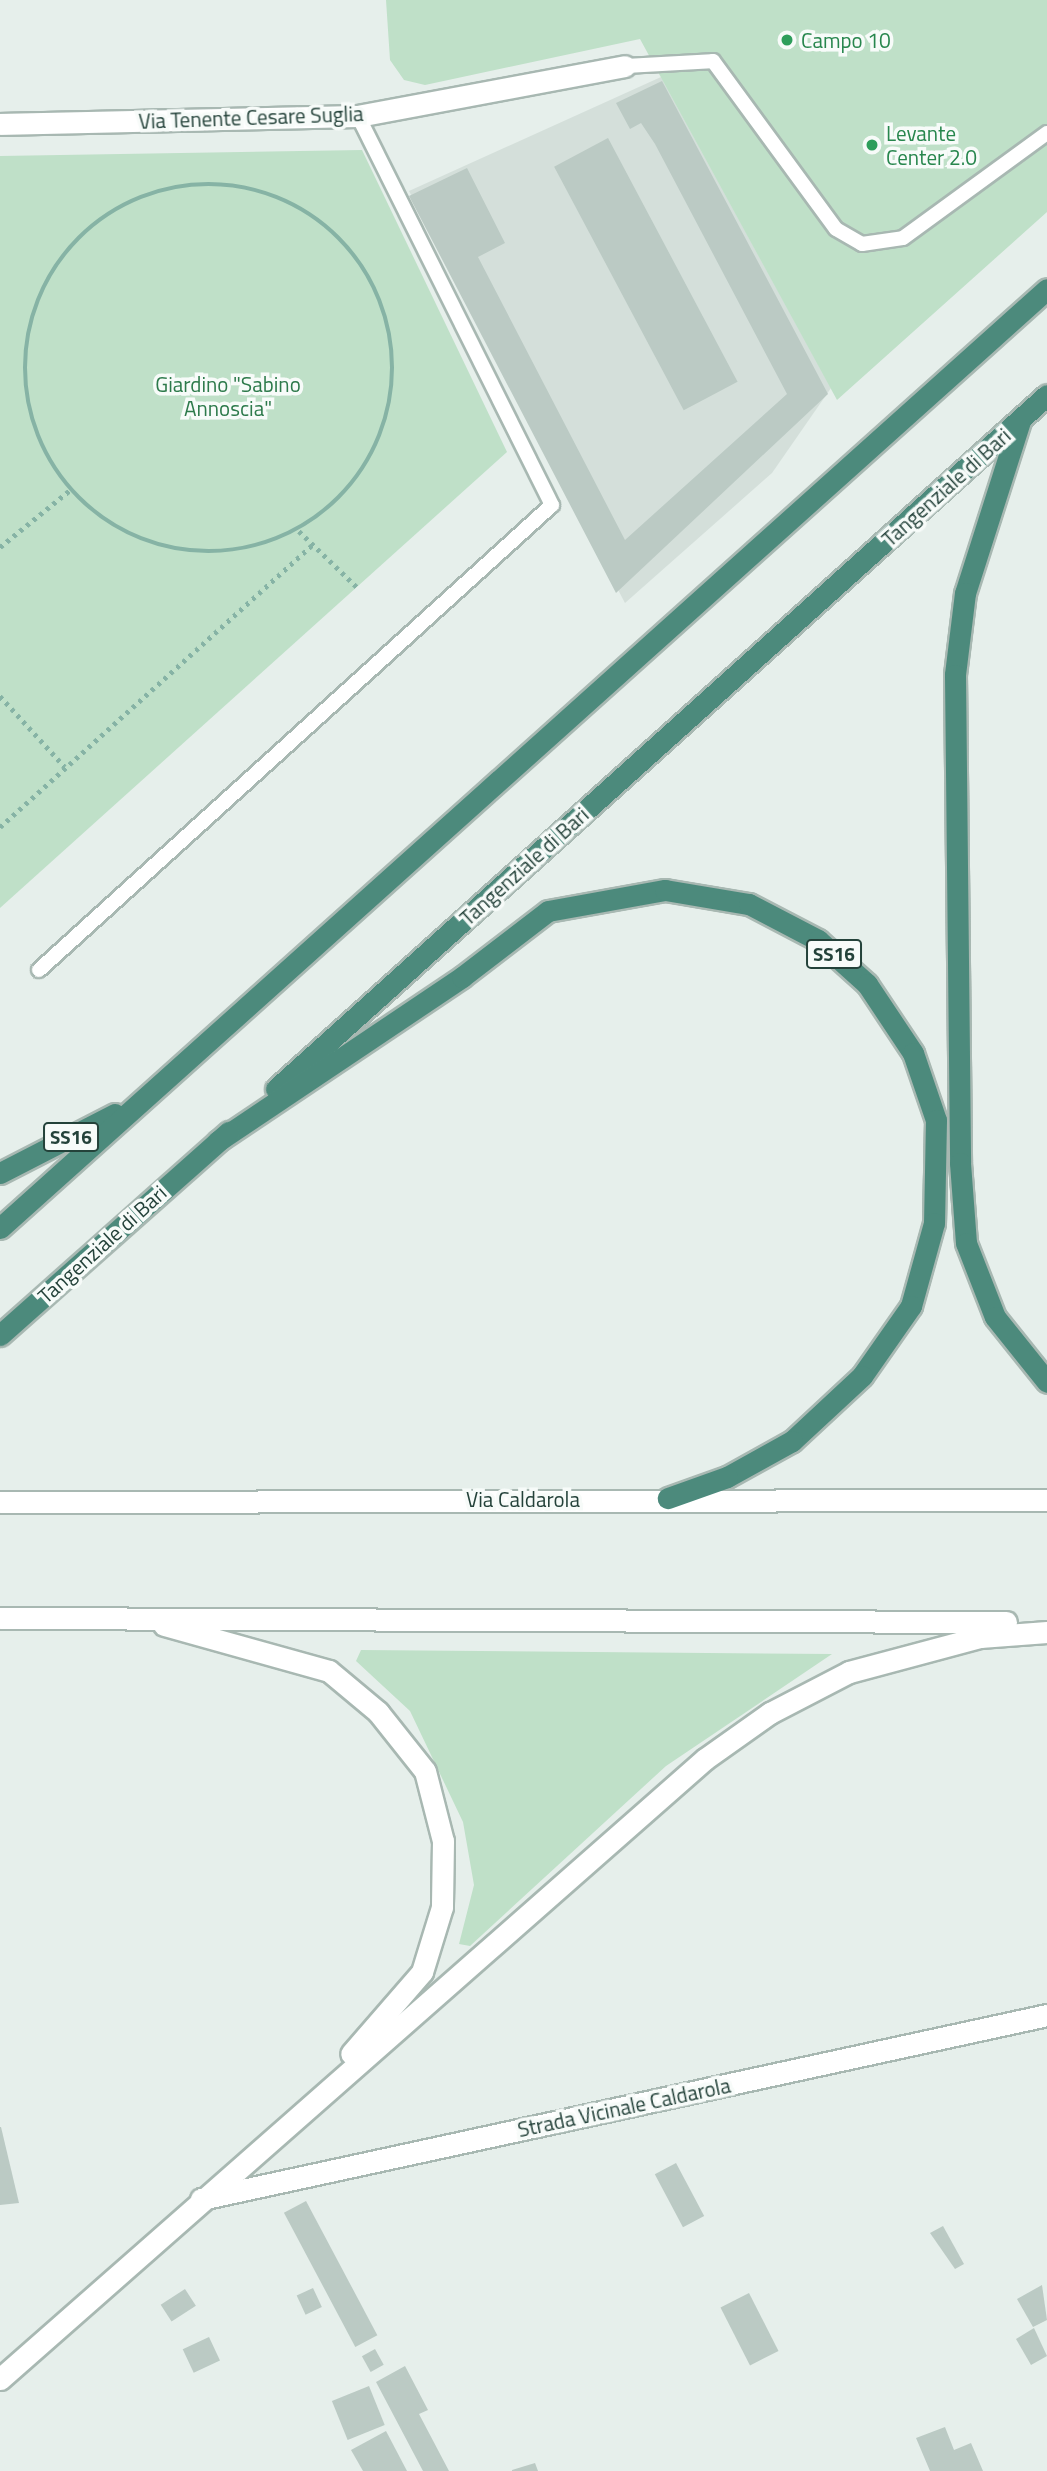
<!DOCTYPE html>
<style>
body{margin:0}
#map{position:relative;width:1047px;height:2471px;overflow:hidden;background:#e6efeb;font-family:"Titillium Web",sans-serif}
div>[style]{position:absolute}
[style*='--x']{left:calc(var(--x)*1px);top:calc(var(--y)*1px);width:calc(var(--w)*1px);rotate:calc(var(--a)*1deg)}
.built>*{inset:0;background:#d4dfda}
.green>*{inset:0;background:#bfe0c8}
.building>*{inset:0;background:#bbcac4;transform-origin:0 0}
.path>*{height:4.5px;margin-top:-2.25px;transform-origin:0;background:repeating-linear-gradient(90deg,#86b3a5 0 3.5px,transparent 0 8.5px)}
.path>.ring{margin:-2.25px;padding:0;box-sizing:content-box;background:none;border:4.5px solid #86b3a5;border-radius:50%}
.roads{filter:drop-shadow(2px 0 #a8b8b2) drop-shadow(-2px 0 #a8b8b2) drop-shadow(0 2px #a8b8b2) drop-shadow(0 -2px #a8b8b2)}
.service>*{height:14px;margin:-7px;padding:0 7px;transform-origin:7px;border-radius:7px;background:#fff}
.minor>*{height:21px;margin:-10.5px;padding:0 10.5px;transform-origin:10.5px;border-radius:10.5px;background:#fff}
.tertiary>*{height:21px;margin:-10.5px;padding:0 10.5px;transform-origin:10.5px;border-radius:10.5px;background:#fff}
.trunk>*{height:21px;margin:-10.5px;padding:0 10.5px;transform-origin:10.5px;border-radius:10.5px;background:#4c8a7c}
.dots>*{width:19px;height:19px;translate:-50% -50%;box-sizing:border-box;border:4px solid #f7fbf9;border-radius:50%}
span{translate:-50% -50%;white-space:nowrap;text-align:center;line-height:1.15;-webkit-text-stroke:7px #f7fbf9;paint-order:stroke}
.shield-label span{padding:2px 5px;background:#f7fbf9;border:2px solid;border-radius:5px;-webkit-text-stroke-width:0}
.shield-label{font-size:19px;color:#24423a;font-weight:700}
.leisure-label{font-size:21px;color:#27864d}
.left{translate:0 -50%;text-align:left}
.street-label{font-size:21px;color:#24423a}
.park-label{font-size:21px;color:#2d7a4b}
</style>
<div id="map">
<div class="built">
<i style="clip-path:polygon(661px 77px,831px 388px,772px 473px,625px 603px,409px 191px)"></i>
</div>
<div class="green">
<i style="clip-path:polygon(386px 0,1047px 0,1047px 212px,837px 400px,640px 39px,425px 85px,404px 80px,390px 60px)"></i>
<i style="clip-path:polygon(362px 150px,507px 452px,0 908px,0 156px)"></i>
<i style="clip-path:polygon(361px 1650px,832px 1654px,666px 1766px,470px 1946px,459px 1944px,474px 1885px,463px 1822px,410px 1711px,356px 1661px)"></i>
</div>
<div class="building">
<i style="clip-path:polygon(662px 81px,828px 394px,616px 593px,409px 196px,467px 168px,505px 243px,478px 257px,625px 540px,787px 394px,655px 144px,641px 123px,630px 129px,616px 103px)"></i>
<i style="left:608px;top:138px;width:276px;height:61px;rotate:62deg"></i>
<i style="clip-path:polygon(0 2127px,1px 2127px,19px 2203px,0 2205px)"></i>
<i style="left:676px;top:2163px;width:60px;height:24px;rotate:62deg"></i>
<i style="left:306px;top:2201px;width:152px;height:25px;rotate:62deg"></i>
<i style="clip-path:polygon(943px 2226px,964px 2264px,955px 2269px,930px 2233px)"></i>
<i style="clip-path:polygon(1042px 2285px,1047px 2320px,1033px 2327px,1017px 2299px)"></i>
<i style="left:313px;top:2288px;width:21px;height:18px;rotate:65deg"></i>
<i style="left:185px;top:2289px;width:20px;height:29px;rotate:57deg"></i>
<i style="left:749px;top:2293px;width:65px;height:32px;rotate:63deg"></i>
<i style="clip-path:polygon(1034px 2328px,1047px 2356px,1031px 2365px,1016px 2339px)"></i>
<i style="left:209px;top:2337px;width:26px;height:29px;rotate:65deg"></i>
<i style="left:375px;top:2349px;width:18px;height:15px;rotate:61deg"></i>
<i style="clip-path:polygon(405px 2366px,428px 2410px,419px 2414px,449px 2471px,423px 2471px,376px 2382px)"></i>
<i style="left:369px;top:2386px;width:42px;height:40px;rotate:68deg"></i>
<i style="clip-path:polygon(945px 2427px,954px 2450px,971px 2443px,983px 2471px,930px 2471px,916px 2438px)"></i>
<i style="clip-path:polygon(386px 2431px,407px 2471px,363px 2471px,351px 2450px)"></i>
<i style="clip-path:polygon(535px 2463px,538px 2471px,512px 2471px,512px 2470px)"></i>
</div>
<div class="path">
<i class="ring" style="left:25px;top:184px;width:363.5px;height:363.5px"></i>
<i style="--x:299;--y:531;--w:81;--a:44"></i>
<i style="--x:0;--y:547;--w:89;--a:-39.1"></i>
<i style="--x:0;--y:696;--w:96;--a:47.5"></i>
<i style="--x:0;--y:827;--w:422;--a:-42.1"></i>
</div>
<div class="roads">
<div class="service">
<i style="--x:624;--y:66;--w:89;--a:-3.2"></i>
<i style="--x:713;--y:61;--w:208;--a:53.8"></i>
<i style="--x:836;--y:229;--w:30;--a:30"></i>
<i style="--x:862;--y:244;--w:41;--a:-8.3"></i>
<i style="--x:903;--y:238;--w:178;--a:-36.1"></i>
<i style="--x:39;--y:970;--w:692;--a:-42.19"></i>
<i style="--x:552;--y:505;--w:435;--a:-116.5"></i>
</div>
<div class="minor">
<i style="--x:0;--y:124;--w:358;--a:-1.3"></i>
<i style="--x:358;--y:116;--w:271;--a:-10.6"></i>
<i style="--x:201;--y:2199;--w:866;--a:-12.27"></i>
</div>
<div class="tertiary">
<i style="--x:0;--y:1502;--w:1047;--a:-0.11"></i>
<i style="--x:0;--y:1618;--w:1006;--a:0.23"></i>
<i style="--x:164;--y:1625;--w:171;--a:15.6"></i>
<i style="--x:329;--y:1671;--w:64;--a:39.9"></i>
<i style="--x:378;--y:1712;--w:75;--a:51.5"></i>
<i style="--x:425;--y:1771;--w:72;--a:75.6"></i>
<i style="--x:443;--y:1841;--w:66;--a:90.9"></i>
<i style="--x:442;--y:1907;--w:68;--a:107.1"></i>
<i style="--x:422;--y:1972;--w:108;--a:130.9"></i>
<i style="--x:0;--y:2379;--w:939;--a:-41.33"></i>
<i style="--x:705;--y:1759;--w:80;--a:-35.3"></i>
<i style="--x:770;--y:1713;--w:89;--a:-27.4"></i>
<i style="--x:849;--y:1672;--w:136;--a:-15"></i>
<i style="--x:980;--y:1637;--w:67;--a:-4.3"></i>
</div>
<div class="trunk">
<i style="--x:1020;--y:421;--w:181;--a:107.7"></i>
<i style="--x:965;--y:593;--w:83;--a:97"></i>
<i style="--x:955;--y:675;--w:488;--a:89.4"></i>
<i style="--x:960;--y:1163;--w:80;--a:85.7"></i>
<i style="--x:966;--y:1243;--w:79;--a:68.6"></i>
<i style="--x:995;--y:1317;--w:83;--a:51.3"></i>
<i style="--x:276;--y:1089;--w:1037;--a:-41.99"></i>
<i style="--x:218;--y:1141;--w:294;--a:-33.9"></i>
<i style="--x:462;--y:977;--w:108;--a:-37.5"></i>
<i style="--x:548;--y:911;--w:119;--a:-10.2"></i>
<i style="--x:665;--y:890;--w:85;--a:9.5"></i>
<i style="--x:749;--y:904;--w:78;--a:27.6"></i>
<i style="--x:818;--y:940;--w:66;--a:41.9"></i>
<i style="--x:867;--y:984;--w:83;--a:56.3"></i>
<i style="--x:913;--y:1053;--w:71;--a:71.1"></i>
<i style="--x:936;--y:1120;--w:103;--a:91.1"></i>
<i style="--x:934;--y:1223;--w:86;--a:105.5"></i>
<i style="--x:911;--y:1306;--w:85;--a:125"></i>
<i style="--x:862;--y:1376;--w:96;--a:137.1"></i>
<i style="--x:792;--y:1441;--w:74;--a:151"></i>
<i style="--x:727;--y:1477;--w:63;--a:160.4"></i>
<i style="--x:0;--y:1173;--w:129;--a:-27.2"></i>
<i style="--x:0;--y:1228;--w:1406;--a:-41.89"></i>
<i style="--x:0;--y:1335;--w:306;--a:-41.6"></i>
</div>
</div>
<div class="dots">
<i style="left:787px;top:40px;background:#2e9e5b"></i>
<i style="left:872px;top:145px;background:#2e9e5b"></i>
</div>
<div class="shield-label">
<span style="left:834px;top:954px">SS16</span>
<span style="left:71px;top:1137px">SS16</span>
</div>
<div class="leisure-label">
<span class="left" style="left:801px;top:40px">Campo 10</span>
<span class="left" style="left:886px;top:145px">Levante<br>Center 2.0</span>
</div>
<div class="street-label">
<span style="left:251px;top:117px;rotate:-2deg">Via Tenente Cesare Suglia</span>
<span style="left:946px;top:487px;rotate:-42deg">Tangenziale di Bari</span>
<span style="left:524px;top:866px;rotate:-42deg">Tangenziale di Bari</span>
<span style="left:102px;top:1244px;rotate:-42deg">Tangenziale di Bari</span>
<span style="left:523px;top:1499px">Via Caldarola</span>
<span style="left:624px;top:2107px;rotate:-12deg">Strada Vicinale Caldarola</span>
</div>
<div class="park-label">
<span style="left:228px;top:396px">Giardino "Sabino<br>Annoscia"</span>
</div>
</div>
